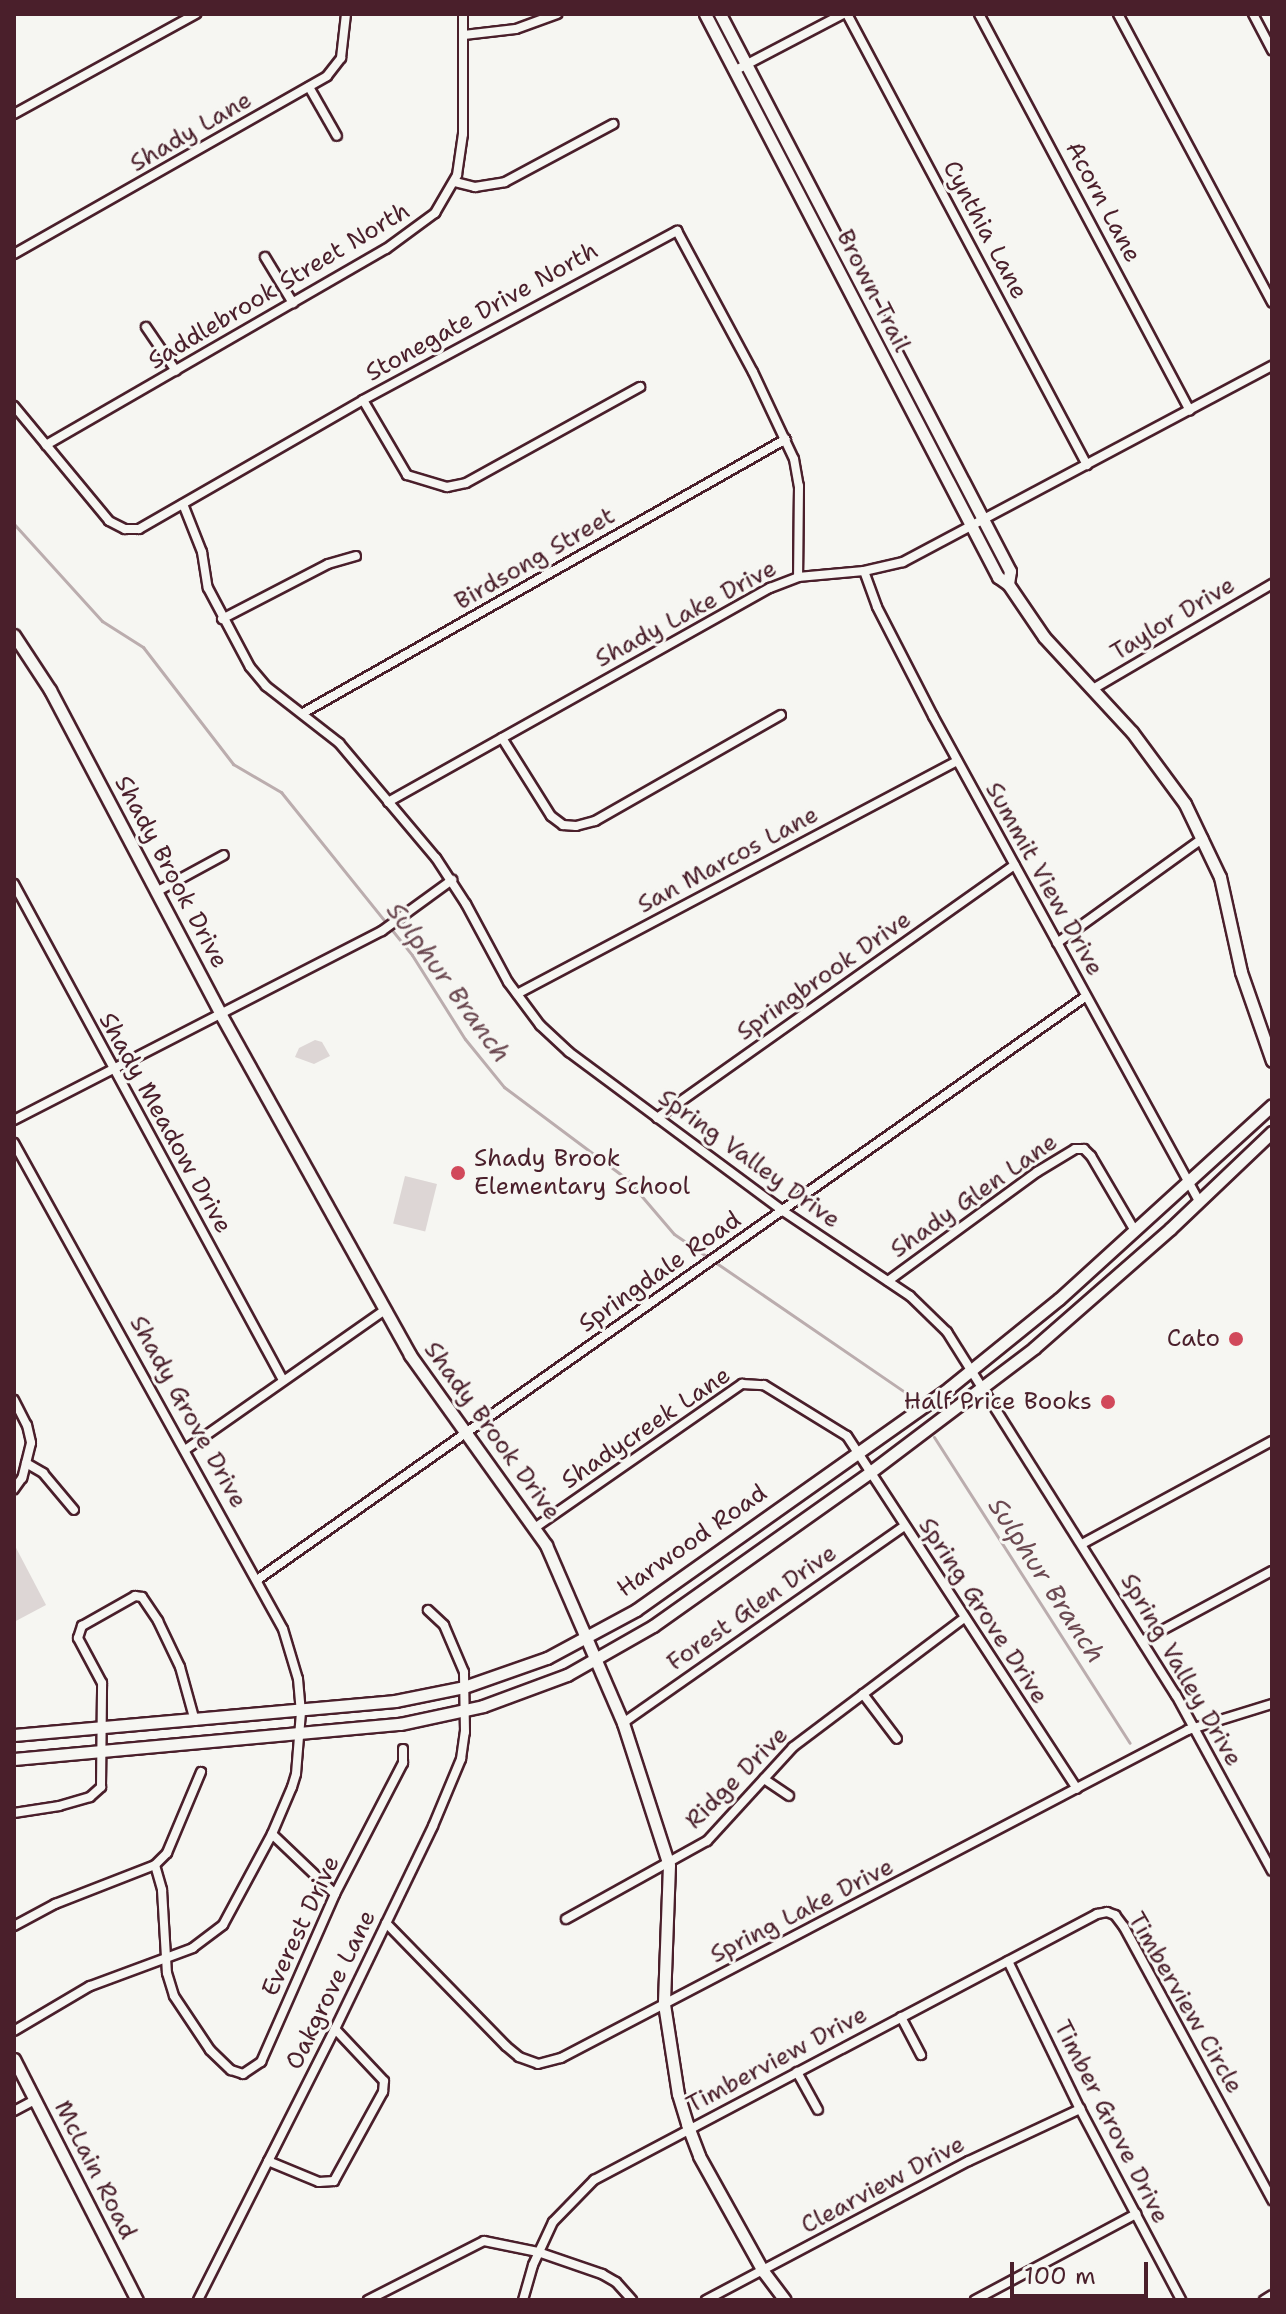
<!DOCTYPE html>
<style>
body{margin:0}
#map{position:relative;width:1286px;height:2314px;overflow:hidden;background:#f6f6f2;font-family:"Shantell Sans",sans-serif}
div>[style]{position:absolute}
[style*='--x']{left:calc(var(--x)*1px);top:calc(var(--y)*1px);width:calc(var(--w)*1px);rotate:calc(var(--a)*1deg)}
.green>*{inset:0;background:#ddd6d5;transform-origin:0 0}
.stream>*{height:3px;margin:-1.5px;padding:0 1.5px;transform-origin:1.5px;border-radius:1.5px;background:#bbadae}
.roads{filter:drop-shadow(2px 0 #4a1f2b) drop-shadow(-2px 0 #4a1f2b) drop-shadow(0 2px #4a1f2b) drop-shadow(0 -2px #4a1f2b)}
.street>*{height:8px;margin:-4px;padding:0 4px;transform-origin:4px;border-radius:4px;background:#f6f6f2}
.secondary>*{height:11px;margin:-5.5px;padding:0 5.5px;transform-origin:5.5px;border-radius:5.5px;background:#f6f6f2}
.dots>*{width:22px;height:22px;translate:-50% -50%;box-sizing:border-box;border:4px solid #f6f6f2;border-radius:50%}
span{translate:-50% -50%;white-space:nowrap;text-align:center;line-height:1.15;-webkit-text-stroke:6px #f6f6f2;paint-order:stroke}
.street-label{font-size:24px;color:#4a1f2b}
.poi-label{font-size:24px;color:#4a1f2b}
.left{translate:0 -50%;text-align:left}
.right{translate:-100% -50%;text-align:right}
.water-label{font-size:26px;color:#6c4a52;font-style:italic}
.frame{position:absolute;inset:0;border:16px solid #4a1f2b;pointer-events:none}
.scale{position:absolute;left:1010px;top:2262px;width:138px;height:36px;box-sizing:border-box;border:4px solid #4a1f2b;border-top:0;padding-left:10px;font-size:24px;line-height:28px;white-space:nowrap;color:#4a1f2b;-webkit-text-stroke:6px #f6f6f2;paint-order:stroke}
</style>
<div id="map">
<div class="green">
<i style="clip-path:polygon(315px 1040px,322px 1042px,330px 1056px,314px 1064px,295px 1057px,299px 1048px)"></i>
<i style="left:405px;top:1176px;width:33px;height:49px;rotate:14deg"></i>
<i style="clip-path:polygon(14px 1544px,46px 1605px,14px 1622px)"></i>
</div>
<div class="stream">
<i style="--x:14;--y:524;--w:131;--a:47.8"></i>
<i style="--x:102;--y:621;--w:49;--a:32.4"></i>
<i style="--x:143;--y:647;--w:148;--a:52.4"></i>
<i style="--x:233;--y:764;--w:56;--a:30.3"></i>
<i style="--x:281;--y:792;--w:209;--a:51.2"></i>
<i style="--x:412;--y:955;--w:99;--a:57.8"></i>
<i style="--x:465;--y:1039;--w:62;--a:50.9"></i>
<i style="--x:504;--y:1087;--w:154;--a:36.8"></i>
<i style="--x:627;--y:1179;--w:72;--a:49.5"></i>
<i style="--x:674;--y:1234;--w:283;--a:34.4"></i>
<i style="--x:908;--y:1394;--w:9;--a:54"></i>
<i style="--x:934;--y:1437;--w:363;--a:57.4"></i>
</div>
<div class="roads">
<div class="street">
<i style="--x:847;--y:14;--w:511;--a:61.98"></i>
<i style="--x:979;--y:14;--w:449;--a:62"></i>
<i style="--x:1118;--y:14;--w:327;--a:61.9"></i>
<i style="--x:1253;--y:14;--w:41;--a:62.2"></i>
<i style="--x:464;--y:35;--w:52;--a:-6.6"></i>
<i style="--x:516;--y:29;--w:44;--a:-20.1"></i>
<i style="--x:734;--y:71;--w:123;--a:-27.6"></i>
<i style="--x:309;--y:87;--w:56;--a:60.3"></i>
<i style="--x:14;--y:114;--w:208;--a:-28.8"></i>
<i style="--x:455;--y:182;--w:21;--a:14"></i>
<i style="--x:475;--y:187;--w:30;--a:-9"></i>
<i style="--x:505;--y:182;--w:123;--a:-28.2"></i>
<i style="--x:14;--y:254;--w:360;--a:-29.6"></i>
<i style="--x:327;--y:76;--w:23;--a:-52"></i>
<i style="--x:341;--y:58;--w:44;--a:-83.5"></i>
<i style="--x:265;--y:257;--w:54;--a:58.7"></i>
<i style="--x:146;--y:327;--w:53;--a:55.7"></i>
<i style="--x:363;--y:400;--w:87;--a:59.6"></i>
<i style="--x:407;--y:475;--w:42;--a:16.7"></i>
<i style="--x:447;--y:487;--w:19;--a:-12"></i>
<i style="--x:466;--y:483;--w:199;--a:-28.9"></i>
<i style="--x:14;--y:406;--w:149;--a:50.4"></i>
<i style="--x:109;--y:521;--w:18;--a:27"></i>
<i style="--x:125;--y:529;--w:14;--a:0"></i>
<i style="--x:139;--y:529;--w:258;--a:-29.9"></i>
<i style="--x:363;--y:400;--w:357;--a:-28.3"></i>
<i style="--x:677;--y:231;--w:160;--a:61.7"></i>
<i style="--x:753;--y:372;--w:96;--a:64.8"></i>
<i style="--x:794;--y:459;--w:27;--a:80"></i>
<i style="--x:799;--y:486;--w:91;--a:90.6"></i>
<i style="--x:46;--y:445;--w:392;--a:-30"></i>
<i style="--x:386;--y:249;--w:61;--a:-36.3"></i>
<i style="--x:435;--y:213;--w:44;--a:-59.9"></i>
<i style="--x:457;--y:175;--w:41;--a:-81.7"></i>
<i style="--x:463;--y:134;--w:120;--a:-90"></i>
<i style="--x:183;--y:504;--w:52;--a:68.4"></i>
<i style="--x:202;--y:552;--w:36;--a:81"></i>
<i style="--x:208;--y:588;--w:89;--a:62"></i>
<i style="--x:250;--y:667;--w:25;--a:50"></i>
<i style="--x:266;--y:686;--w:93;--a:38"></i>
<i style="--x:339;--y:743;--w:150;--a:49.9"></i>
<i style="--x:436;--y:858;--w:55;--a:56.9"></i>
<i style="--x:466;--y:904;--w:89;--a:61.7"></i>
<i style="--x:508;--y:982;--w:54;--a:53.3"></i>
<i style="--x:540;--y:1025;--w:40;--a:43"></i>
<i style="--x:569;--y:1052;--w:267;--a:36.6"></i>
<i style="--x:783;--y:1211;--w:153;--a:33.8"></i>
<i style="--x:910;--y:1296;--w:52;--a:44.2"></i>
<i style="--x:947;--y:1332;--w:429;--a:57.8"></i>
<i style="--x:1176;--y:1695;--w:200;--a:61.4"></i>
<i style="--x:864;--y:571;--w:38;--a:70"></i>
<i style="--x:877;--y:607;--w:123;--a:62.8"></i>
<i style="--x:933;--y:716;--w:553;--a:61.26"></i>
<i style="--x:222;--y:619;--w:119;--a:-27.4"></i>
<i style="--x:328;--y:564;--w:29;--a:-16"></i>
<i style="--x:1093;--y:689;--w:208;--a:-30.4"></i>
<i style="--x:303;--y:713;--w:555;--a:-29.57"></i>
<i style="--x:502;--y:738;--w:92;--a:57.9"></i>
<i style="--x:551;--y:816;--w:15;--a:37"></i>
<i style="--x:563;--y:825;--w:13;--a:4"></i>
<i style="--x:576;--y:826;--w:20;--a:-15"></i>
<i style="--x:595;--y:821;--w:214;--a:-29.7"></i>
<i style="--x:388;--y:802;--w:438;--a:-29.3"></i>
<i style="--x:770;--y:588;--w:30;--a:-21"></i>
<i style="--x:798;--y:577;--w:66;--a:-5.2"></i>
<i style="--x:864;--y:571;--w:40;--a:-13"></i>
<i style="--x:903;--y:562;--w:418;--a:-28"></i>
<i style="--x:14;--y:884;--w:564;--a:61.53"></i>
<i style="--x:156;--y:892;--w:77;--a:-28.6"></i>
<i style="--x:1057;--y:943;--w:180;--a:-35.7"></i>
<i style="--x:517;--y:994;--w:498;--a:-27.9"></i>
<i style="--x:657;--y:1118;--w:438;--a:-35.3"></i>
<i style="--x:14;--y:1120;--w:414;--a:-27.2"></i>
<i style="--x:382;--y:931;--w:87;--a:-36.1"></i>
<i style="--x:14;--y:1143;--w:555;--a:61.04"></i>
<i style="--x:283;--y:1629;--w:52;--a:73.3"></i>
<i style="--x:298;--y:1679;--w:33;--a:85"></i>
<i style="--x:301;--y:1712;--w:62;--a:94.6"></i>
<i style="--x:296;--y:1774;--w:14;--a:107"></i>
<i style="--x:292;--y:1787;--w:51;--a:113.1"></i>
<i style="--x:272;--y:1834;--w:103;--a:118.3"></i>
<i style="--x:223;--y:1925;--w:38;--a:143"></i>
<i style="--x:193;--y:1948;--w:110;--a:159.7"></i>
<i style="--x:90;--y:1986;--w:88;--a:149.4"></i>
<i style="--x:888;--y:1281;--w:185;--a:-36.2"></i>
<i style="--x:1037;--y:1172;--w:44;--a:-31.2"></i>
<i style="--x:1075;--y:1149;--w:9;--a:0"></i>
<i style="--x:1084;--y:1149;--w:10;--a:45"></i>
<i style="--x:1091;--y:1156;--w:87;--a:59.6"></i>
<i style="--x:14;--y:1400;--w:28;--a:63"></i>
<i style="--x:27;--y:1425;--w:18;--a:77"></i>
<i style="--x:31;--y:1443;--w:36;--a:104"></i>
<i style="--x:22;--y:1478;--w:14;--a:126"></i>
<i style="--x:185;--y:1450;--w:244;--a:-35"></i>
<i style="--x:26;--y:1463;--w:20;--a:30"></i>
<i style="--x:43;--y:1473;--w:48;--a:50"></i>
<i style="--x:536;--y:1527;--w:251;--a:-34.8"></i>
<i style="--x:742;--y:1384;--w:22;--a:3"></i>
<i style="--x:764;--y:1385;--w:97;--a:31.6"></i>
<i style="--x:847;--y:1436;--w:421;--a:56.9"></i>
<i style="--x:1082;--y:1544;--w:216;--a:-28.5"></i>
<i style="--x:257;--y:1580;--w:1013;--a:-35.15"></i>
<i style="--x:1142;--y:1641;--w:148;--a:-28.3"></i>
<i style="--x:863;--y:1694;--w:56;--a:52.9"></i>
<i style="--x:623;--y:1723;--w:343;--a:-35"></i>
<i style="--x:201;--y:1772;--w:88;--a:112.8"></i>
<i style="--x:167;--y:1853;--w:17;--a:135"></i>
<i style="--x:155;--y:1865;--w:26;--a:74"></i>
<i style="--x:162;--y:1890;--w:83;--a:86.6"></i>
<i style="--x:167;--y:1973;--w:24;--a:73"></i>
<i style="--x:174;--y:1996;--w:65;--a:56.3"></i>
<i style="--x:210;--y:2050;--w:29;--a:44"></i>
<i style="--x:231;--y:2070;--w:13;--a:18"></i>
<i style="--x:243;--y:2074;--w:22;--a:-34"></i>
<i style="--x:261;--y:2062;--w:184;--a:-66.2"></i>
<i style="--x:335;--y:1894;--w:148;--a:-62.6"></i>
<i style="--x:403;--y:1763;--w:14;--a:-90"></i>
<i style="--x:764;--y:1779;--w:30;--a:34"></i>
<i style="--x:14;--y:1813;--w:46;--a:-8.8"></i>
<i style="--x:59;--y:1806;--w:32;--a:-16"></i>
<i style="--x:90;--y:1797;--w:15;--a:-42"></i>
<i style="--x:101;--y:1787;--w:104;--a:-89.4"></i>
<i style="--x:102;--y:1683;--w:51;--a:-118.1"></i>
<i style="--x:78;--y:1638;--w:13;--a:-72"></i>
<i style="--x:82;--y:1626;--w:61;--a:-29.5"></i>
<i style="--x:135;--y:1596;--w:7;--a:8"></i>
<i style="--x:142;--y:1597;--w:29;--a:56"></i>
<i style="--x:158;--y:1621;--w:51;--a:64.4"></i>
<i style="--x:180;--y:1667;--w:56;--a:74.5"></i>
<i style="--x:272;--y:1834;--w:87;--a:43.6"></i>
<i style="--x:566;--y:1919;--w:161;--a:-29"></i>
<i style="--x:707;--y:1841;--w:127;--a:-47.5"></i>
<i style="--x:793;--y:1747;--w:213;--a:-37"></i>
<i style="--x:386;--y:1923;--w:172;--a:45.7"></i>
<i style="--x:506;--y:2046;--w:17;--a:40"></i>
<i style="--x:519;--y:2057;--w:20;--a:20"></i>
<i style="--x:538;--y:2064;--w:24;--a:-15"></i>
<i style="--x:561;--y:2058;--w:708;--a:-27.62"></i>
<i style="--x:1188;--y:1730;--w:88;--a:-17.2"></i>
<i style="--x:14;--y:1926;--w:47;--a:-28.2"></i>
<i style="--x:55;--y:1904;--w:107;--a:-21.3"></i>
<i style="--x:1008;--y:1961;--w:165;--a:64.1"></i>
<i style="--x:1080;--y:2109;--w:216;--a:62.1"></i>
<i style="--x:901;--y:2017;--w:43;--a:62.2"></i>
<i style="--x:797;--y:2072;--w:43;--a:61.1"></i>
<i style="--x:14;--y:2111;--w:24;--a:-28"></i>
<i style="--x:268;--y:2161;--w:55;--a:22.4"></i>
<i style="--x:319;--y:2182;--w:15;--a:-4"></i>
<i style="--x:334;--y:2181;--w:102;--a:-61.2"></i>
<i style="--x:383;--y:2092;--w:11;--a:-85"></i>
<i style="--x:384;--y:2081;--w:71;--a:-133.3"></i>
<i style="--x:198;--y:2300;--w:304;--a:-63.2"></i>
<i style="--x:335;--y:2029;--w:225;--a:-64.2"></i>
<i style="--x:433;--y:1826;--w:73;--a:-67.3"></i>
<i style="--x:461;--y:1759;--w:27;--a:-82"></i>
<i style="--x:465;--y:1732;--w:60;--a:-91"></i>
<i style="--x:464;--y:1672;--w:51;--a:-113.1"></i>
<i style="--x:444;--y:1625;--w:22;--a:-137"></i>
<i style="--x:368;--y:2300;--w:130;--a:-27"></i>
<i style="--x:484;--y:2241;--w:55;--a:11.5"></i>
<i style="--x:538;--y:2252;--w:68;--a:19"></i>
<i style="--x:602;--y:2274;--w:16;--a:30"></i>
<i style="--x:616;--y:2282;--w:24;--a:48"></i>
<i style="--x:523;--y:2300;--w:36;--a:-74"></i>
<i style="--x:533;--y:2265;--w:47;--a:-65.1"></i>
<i style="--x:553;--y:2222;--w:59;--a:-45.7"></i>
<i style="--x:594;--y:2180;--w:569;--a:-27.87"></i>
<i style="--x:1097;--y:1914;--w:10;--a:-11"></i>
<i style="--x:1107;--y:1912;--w:9;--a:21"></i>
<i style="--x:1115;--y:1915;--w:15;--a:53"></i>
<i style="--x:1124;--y:1927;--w:311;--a:61.5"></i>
<i style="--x:706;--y:2300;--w:297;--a:-27.9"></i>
<i style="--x:969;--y:2161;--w:123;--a:-25.1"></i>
<i style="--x:975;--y:2300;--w:183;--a:-28.1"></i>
<i style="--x:1264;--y:2300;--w:9;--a:-32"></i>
</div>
<div class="secondary">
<i style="--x:705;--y:14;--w:635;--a:62.51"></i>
<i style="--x:998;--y:577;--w:12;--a:35"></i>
<i style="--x:1008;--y:584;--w:64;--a:55.8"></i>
<i style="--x:1044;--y:637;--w:129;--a:47.2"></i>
<i style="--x:1132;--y:732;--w:89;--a:53.6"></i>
<i style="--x:1185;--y:804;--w:81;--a:64.4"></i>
<i style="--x:1220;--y:877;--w:97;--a:77.5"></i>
<i style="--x:1241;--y:972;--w:94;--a:70.8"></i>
<i style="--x:720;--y:14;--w:628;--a:62.5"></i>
<i style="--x:1010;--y:571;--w:13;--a:99"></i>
<i style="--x:14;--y:635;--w:66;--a:56.8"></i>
<i style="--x:50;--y:690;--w:367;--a:62.2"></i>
<i style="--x:221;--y:1015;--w:389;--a:60.9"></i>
<i style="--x:410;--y:1355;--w:234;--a:54.4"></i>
<i style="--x:546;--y:1545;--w:194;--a:66.6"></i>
<i style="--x:623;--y:1723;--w:149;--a:72.1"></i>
<i style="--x:669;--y:1865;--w:139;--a:92.1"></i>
<i style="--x:664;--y:2004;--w:91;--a:81.2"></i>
<i style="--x:678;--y:2094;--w:31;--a:73"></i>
<i style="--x:687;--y:2124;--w:34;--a:69"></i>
<i style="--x:699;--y:2156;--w:132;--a:60.9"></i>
<i style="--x:763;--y:2271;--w:36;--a:53"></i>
<i style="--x:14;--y:1735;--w:383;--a:-5.1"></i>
<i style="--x:395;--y:1701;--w:70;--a:-11.5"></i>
<i style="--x:464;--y:1687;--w:88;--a:-19.3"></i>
<i style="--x:547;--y:1658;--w:101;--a:-28.3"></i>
<i style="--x:636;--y:1610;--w:384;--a:-35.3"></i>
<i style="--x:949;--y:1388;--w:141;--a:-39"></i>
<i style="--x:1059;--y:1299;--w:288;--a:-42.3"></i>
<i style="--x:14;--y:1759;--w:388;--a:-5.2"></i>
<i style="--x:400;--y:1724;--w:85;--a:-12.2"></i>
<i style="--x:483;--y:1706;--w:90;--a:-20.3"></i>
<i style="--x:567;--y:1675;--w:99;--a:-29.7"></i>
<i style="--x:653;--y:1626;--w:265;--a:-35.3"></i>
<i style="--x:869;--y:1473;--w:207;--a:-37.1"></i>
<i style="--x:1034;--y:1348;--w:181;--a:-41.2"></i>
<i style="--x:1170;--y:1229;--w:141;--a:-43.6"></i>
<i style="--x:14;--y:2059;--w:271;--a:63"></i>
</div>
</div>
<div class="dots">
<i style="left:458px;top:1173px;background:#d1495b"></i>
<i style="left:1236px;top:1339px;background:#d1495b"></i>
<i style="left:1108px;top:1402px;background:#d1495b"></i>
</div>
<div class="street-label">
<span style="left:191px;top:132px;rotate:-30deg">Shady Lane</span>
<span style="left:1103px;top:202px;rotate:62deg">Acorn Lane</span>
<span style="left:985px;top:230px;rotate:62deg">Cynthia Lane</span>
<span style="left:279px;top:286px;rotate:-31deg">Saddlebrook Street North</span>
<span style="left:873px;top:291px;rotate:63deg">Brown Trail</span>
<span style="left:482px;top:312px;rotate:-29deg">Stonegate Drive North</span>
<span style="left:535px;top:559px;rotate:-30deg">Birdsong Street</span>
<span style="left:686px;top:614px;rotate:-28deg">Shady Lake Drive</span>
<span style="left:1173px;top:619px;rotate:-31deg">Taylor Drive</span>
<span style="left:728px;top:860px;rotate:-28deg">San Marcos Lane</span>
<span style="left:171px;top:872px;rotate:62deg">Shady Brook Drive</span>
<span style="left:1044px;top:879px;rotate:61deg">Summit View Drive</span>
<span style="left:824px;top:976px;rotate:-35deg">Springbrook Drive</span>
<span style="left:165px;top:1123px;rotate:61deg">Shady Meadow Drive</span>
<span style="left:749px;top:1159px;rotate:36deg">Spring Valley Drive</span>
<span style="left:974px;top:1196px;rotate:-35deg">Shady Glen Lane</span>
<span style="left:660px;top:1272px;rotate:-35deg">Springdale Road</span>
<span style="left:188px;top:1412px;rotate:61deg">Shady Grove Drive</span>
<span style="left:646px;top:1428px;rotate:-34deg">Shadycreek Lane</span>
<span style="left:492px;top:1431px;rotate:54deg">Shady Brook Drive</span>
<span style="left:692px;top:1541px;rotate:-35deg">Harwood Road</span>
<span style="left:752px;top:1608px;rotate:-35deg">Forest Glen Drive</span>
<span style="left:983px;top:1611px;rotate:57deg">Spring Grove Drive</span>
<span style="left:1181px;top:1670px;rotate:60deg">Spring Valley Drive</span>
<span style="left:737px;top:1778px;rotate:-45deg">Ridge Drive</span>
<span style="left:802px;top:1911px;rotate:-27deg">Spring Lake Drive</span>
<span style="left:301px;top:1926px;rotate:-65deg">Everest Drive</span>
<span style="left:331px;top:1990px;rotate:-64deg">Oakgrove Lane</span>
<span style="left:1185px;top:2003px;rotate:60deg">Timberview Circle</span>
<span style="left:777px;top:2060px;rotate:-28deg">Timberview Drive</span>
<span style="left:1111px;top:2122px;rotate:63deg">Timber Grove Drive</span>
<span style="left:95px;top:2170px;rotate:63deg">McLain Road</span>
<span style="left:883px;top:2185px;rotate:-28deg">Clearview Drive</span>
</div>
<div class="poi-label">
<span class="left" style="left:474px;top:1173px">Shady Brook<br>Elementary School</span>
<span class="right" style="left:1220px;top:1339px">Cato</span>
<span class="right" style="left:1092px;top:1402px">Half Price Books</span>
</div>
<div class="water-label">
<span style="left:449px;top:982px;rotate:54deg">Sulphur Branch</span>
<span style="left:1047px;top:1580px;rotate:57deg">Sulphur Branch</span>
</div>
<div class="frame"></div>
<div class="scale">100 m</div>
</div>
